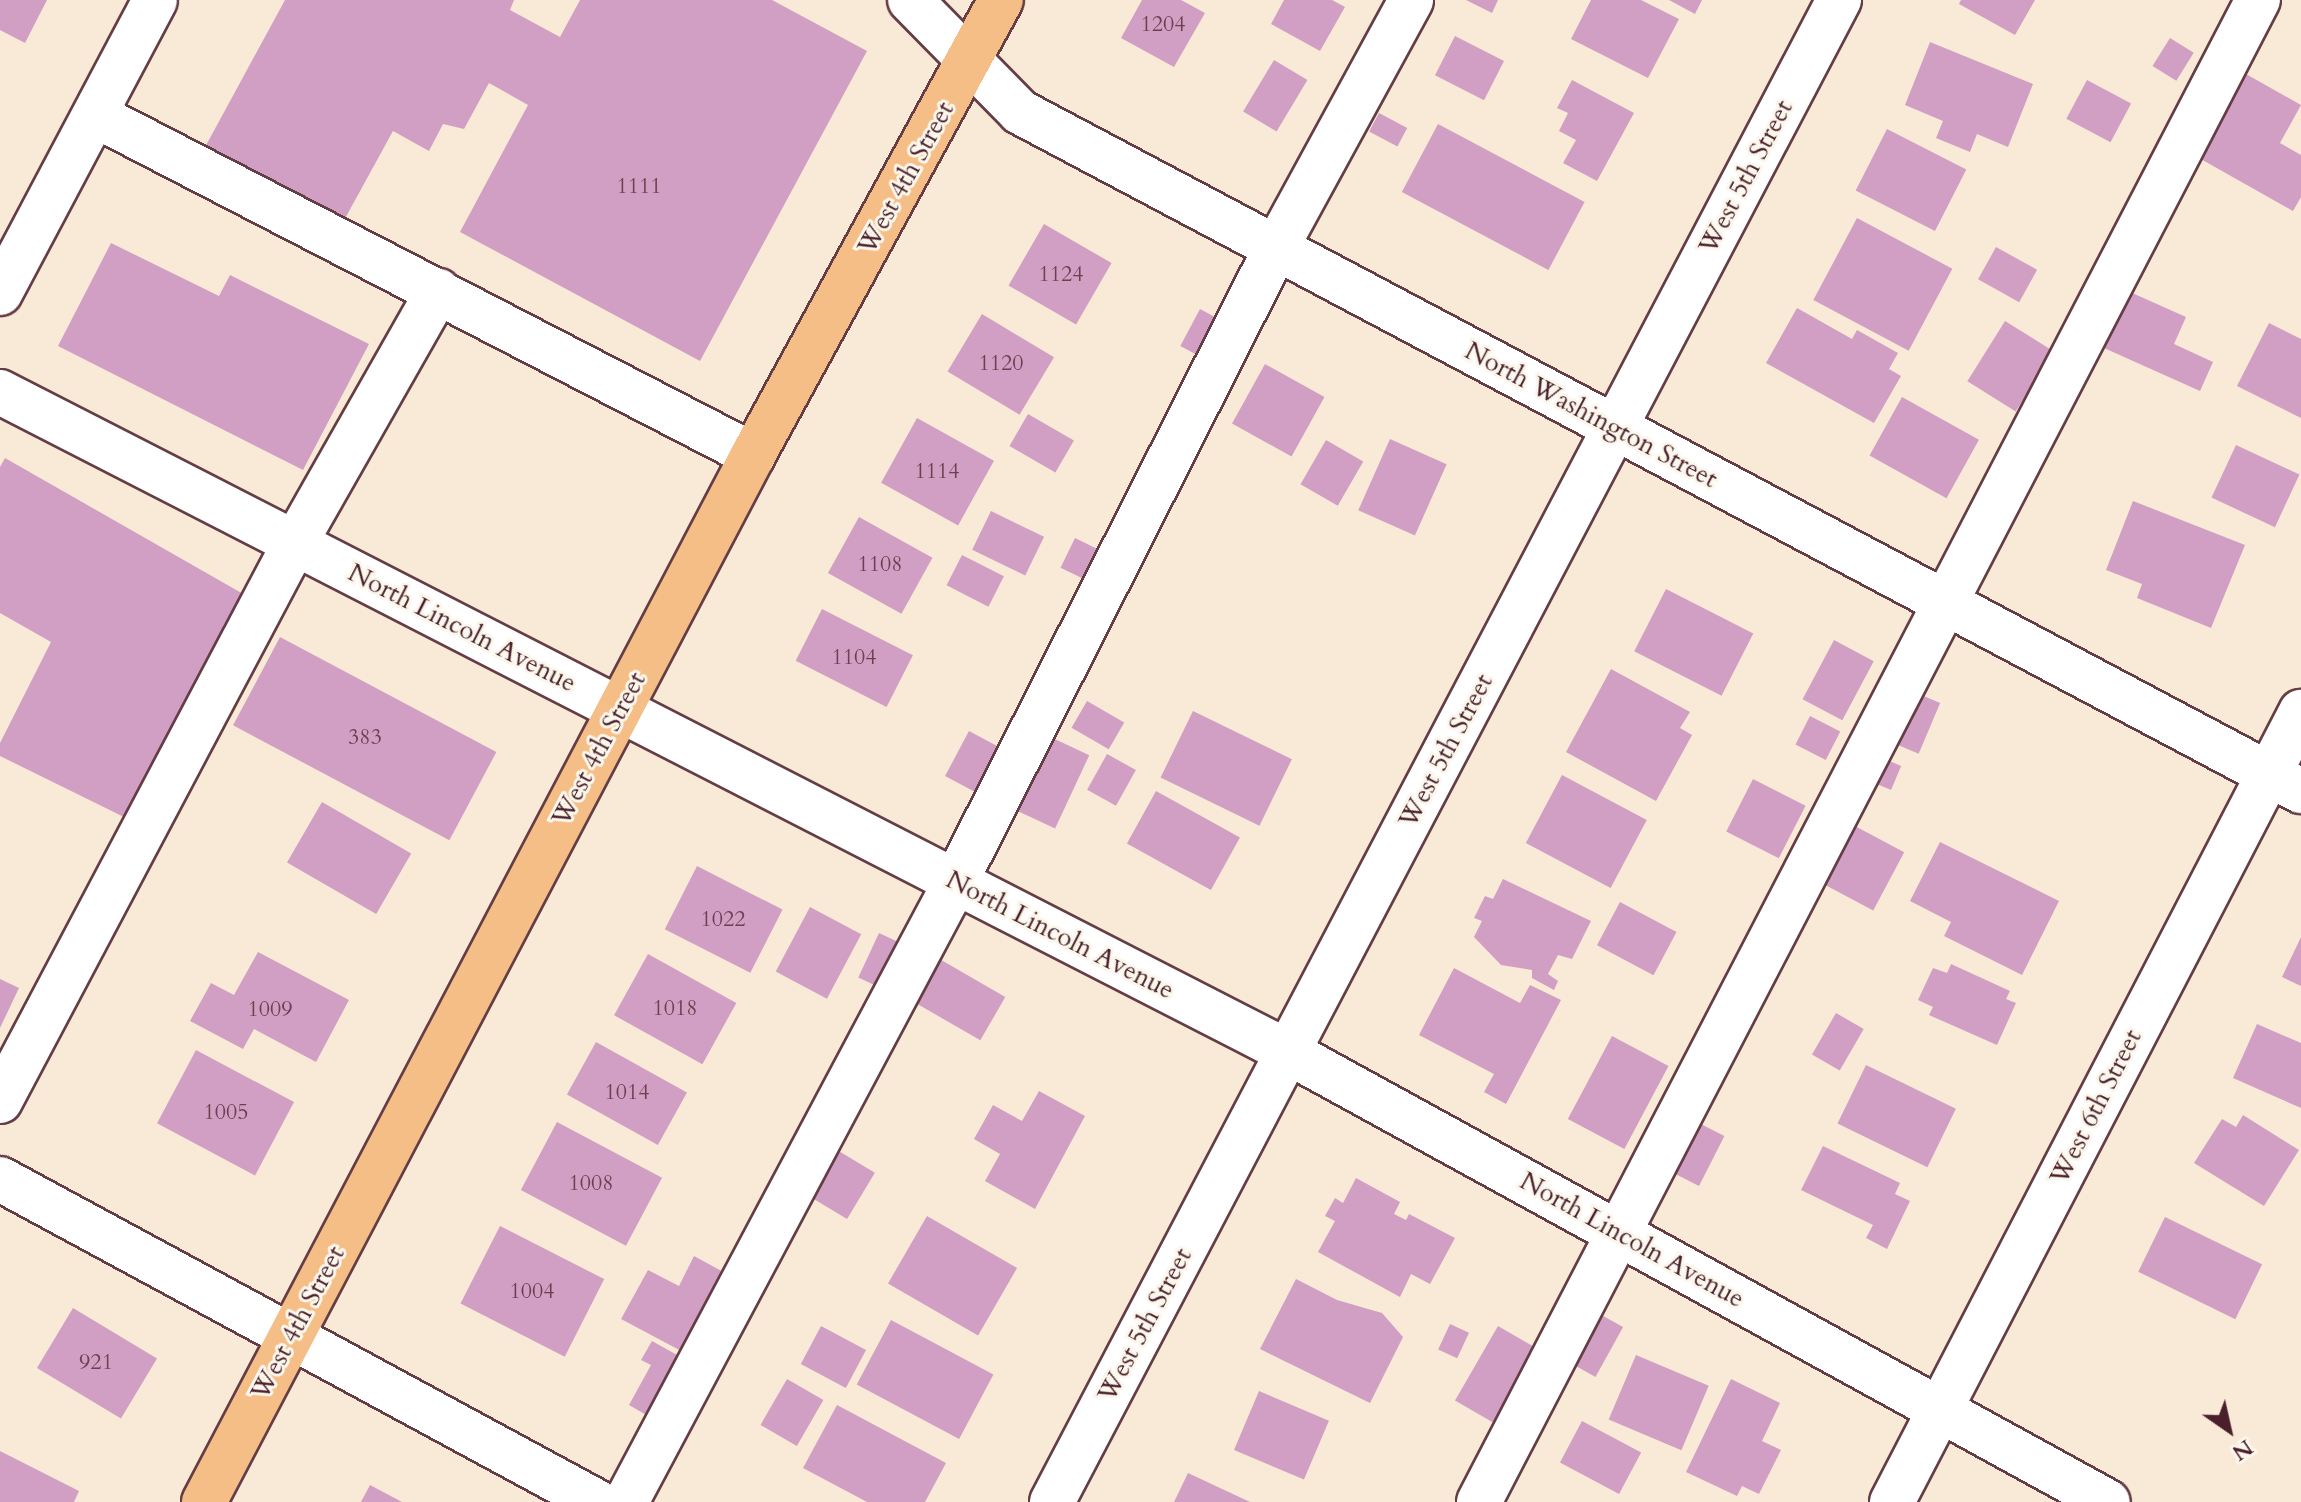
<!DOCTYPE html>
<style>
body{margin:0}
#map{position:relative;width:2301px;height:1502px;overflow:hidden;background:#f8ead7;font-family:Cardo,serif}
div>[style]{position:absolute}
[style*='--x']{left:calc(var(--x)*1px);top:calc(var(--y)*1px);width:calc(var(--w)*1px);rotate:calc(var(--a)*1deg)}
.building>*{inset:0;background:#d19fc4;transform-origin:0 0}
.roads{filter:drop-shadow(2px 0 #643d45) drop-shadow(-2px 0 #643d45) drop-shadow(0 2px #643d45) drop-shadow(0 -2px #643d45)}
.minor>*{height:44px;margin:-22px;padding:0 22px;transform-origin:22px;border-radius:22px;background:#fff}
.major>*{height:44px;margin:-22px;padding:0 22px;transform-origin:22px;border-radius:22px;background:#f6be87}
span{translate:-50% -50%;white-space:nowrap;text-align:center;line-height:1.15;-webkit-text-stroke:6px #fbf7ec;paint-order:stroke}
.number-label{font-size:22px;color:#6c3f51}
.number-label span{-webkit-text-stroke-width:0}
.street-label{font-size:26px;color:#4a1f2b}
.north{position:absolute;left:2189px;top:1390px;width:80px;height:80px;-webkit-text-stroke:6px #fbf7ec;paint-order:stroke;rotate:146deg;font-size:22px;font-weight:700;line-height:32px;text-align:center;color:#4a1f2b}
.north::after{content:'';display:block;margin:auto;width:28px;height:36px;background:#4a1f2b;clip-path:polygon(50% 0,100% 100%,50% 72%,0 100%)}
</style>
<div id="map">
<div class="building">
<i style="clip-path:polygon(0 0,47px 0,25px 43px,0 30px)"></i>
<i style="clip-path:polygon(285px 0,514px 0,510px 10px,560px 37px,580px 0,772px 0,867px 51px,700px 361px,460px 232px,528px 105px,489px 83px,464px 129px,443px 124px,429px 151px,393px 131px,342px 224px,204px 149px)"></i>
<i style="clip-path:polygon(1142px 0,1181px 0,1205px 13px,1174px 67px,1121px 38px)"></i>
<i style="clip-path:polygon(1284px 0,1332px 0,1345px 7px,1320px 51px,1271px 24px)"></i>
<i style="clip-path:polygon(1466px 0,1498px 0,1492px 13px)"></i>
<i style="clip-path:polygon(1591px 0,1641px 0,1679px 19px,1648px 78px,1571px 39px)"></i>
<i style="clip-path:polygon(1669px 0,1702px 0,1695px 14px)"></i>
<i style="clip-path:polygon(1961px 0,2035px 0,2015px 35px,1959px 4px)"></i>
<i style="left:1455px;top:36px;width:55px;height:44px;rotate:27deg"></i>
<i style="left:2170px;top:38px;width:28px;height:33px;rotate:32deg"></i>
<i style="clip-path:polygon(1930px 42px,2033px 84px,2008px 147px,1977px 134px,1970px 152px,1936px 138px,1943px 121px,1905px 105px)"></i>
<i style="left:1274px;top:60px;width:39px;height:60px;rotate:31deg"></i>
<i style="clip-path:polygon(2246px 74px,2301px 105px,2280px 143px,2301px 155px,2301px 197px,2293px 211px,2199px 158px)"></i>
<i style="clip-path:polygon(1572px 80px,1634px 113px,1597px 181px,1563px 163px,1576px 140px,1559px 131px,1568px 113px,1557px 108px)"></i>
<i style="left:2087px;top:80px;width:50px;height:44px;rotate:28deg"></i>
<i style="left:1379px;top:113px;width:32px;height:21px;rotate:28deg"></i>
<i style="left:1438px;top:124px;width:166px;height:77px;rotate:28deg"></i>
<i style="left:1887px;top:129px;width:89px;height:69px;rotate:27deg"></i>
<i style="left:1857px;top:218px;width:108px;height:93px;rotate:28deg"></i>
<i style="left:1044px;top:224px;width:78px;height:71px;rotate:30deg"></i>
<i style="clip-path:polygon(111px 243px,219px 296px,230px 275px,369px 344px,303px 470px,58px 346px)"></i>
<i style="left:1996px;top:247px;width:47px;height:37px;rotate:29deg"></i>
<i style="clip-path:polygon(2130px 292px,2186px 317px,2174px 344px,2213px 362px,2200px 391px,2104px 348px)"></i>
<i style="clip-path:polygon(1797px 308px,1852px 339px,1857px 330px,1898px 353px,1889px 369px,1901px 376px,1874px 423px,1766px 363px)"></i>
<i style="left:1200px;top:309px;width:27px;height:42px;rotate:28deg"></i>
<i style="left:982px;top:314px;width:84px;height:67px;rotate:31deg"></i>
<i style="left:2005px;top:321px;width:57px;height:71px;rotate:32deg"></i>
<i style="clip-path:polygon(2269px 323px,2301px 339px,2301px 418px,2237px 386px)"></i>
<i style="left:1265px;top:364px;width:68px;height:68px;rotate:29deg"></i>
<i style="left:1902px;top:397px;width:88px;height:67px;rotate:29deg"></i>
<i style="left:1028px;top:414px;width:53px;height:37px;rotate:30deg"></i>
<i style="left:917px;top:418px;width:88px;height:74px;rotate:29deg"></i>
<i style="left:1390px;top:439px;width:62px;height:78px;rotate:24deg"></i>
<i style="left:1326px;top:440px;width:43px;height:51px;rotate:30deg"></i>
<i style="left:2236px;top:445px;width:70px;height:58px;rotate:25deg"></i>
<i style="clip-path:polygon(5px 458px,245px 595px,126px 818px,0 756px,0 743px,51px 642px,0 613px,0 467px)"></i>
<i style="clip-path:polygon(2133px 501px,2245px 545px,2211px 628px,2137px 598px,2142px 584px,2106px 570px)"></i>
<i style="left:991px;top:511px;width:59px;height:43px;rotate:26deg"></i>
<i style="left:859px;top:517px;width:84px;height:64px;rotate:29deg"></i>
<i style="left:1075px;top:538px;width:30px;height:33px;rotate:26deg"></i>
<i style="left:962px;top:555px;width:47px;height:34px;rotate:27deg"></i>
<i style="left:1666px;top:589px;width:98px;height:70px;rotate:27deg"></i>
<i style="left:822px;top:609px;width:102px;height:58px;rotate:27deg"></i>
<i style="left:280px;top:637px;width:245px;height:100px;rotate:28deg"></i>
<i style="left:1834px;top:640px;width:45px;height:67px;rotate:28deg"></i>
<i style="clip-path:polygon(1611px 669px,1690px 712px,1680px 728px,1692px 735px,1656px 801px,1566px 752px)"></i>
<i style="left:1907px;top:689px;width:36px;height:55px;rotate:23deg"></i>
<i style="left:1087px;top:701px;width:43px;height:31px;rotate:30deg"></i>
<i style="left:1193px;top:711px;width:110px;height:74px;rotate:26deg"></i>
<i style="left:1810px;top:716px;width:34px;height:32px;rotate:27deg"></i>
<i style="left:969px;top:731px;width:34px;height:51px;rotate:28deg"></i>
<i style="left:1044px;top:734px;width:50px;height:81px;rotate:25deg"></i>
<i style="left:1107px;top:754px;width:33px;height:41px;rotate:29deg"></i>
<i style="left:1880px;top:757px;width:23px;height:26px;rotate:23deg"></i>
<i style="left:1562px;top:775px;width:96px;height:77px;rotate:28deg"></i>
<i style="left:1753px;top:779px;width:59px;height:59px;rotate:27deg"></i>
<i style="left:1156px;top:791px;width:96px;height:60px;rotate:29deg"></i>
<i style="left:322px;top:802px;width:103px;height:70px;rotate:30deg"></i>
<i style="left:1853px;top:825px;width:58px;height:66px;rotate:28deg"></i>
<i style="clip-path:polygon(1940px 842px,2059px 901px,2022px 975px,1944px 936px,1951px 922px,1910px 901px)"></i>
<i style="left:697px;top:866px;width:96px;height:71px;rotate:27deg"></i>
<i style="clip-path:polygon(1503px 879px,1591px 921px,1572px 959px,1558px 955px,1548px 974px,1558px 981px,1554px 990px,1532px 978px,1532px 970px,1501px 965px,1474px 937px,1482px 921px,1474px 918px,1485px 896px,1493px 899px)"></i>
<i style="left:1620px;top:902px;width:64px;height:49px;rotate:28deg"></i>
<i style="left:810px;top:907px;width:58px;height:73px;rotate:28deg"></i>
<i style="left:879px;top:933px;width:29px;height:49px;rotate:25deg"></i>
<i style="clip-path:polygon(2301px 937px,2301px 986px,2282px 977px)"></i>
<i style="clip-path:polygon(258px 952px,349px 1000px,316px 1062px,254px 1029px,243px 1049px,190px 1021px,211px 983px,234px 995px)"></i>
<i style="left:648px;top:954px;width:101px;height:70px;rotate:29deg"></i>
<i style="left:936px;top:957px;width:80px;height:50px;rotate:30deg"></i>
<i style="clip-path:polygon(1951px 964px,2010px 991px,2006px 999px,2016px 1003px,1997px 1045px,1929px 1015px,1933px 1007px,1918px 1000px,1933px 968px,1947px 973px)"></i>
<i style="clip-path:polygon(1454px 968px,1520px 1003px,1530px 985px,1561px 1000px,1506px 1104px,1484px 1092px,1494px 1074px,1419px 1035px)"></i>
<i style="clip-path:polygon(0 979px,19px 988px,0 1028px)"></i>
<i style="left:1836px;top:1013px;width:32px;height:48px;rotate:30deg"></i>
<i style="clip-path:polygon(2257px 1024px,2301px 1043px,2301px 1108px,2233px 1078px)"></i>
<i style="left:1612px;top:1036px;width:64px;height:94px;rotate:28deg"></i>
<i style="left:596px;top:1042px;width:104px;height:60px;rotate:29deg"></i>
<i style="left:196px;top:1050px;width:111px;height:83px;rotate:28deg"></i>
<i style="left:1866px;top:1065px;width:100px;height:65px;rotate:26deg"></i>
<i style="clip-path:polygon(1039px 1091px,1085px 1116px,1035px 1209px,985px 1181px,1000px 1154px,974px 1139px,993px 1105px,1022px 1121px)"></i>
<i style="clip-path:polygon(2243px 1115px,2299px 1150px,2264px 1206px,2194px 1163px,2222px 1119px,2236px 1127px)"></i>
<i style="left:1687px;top:1117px;width:42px;height:56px;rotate:27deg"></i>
<i style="left:557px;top:1122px;width:119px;height:77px;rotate:28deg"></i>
<i style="clip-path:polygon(1823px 1146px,1900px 1183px,1895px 1194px,1910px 1201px,1887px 1249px,1866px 1238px,1873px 1225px,1801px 1190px)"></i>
<i style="left:832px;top:1147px;width:50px;height:54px;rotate:31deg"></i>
<i style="clip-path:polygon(1356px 1178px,1400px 1202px,1394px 1214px,1406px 1220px,1409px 1214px,1455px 1238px,1430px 1284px,1411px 1274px,1400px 1297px,1318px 1252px,1335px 1221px,1325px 1216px,1335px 1198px,1343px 1203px)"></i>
<i style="left:927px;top:1216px;width:104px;height:78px;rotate:30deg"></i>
<i style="left:2165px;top:1217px;width:108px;height:61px;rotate:26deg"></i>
<i style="left:500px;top:1226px;width:117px;height:87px;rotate:27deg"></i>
<i style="clip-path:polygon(694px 1256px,727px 1274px,685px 1353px,621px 1319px,648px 1270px,679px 1286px)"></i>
<i style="clip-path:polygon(1296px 1279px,1337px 1300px,1382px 1313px,1403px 1337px,1370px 1403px,1260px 1349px)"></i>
<i style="left:73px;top:1308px;width:98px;height:70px;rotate:31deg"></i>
<i style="left:1596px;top:1312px;width:31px;height:57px;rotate:29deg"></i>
<i style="left:891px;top:1320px;width:116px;height:73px;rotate:28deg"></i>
<i style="left:1450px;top:1324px;width:21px;height:28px;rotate:25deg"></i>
<i style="left:821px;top:1326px;width:51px;height:43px;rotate:28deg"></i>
<i style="left:1498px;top:1326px;width:48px;height:86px;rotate:30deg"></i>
<i style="clip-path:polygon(652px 1341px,679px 1356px,655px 1420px,629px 1405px,651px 1365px,641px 1360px)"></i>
<i style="left:1636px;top:1355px;width:79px;height:70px;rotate:23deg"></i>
<i style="left:787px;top:1379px;width:42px;height:53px;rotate:30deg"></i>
<i style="clip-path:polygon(1731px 1379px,1780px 1403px,1762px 1441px,1781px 1450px,1759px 1494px,1742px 1486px,1737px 1496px,1686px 1472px)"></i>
<i style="left:1259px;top:1391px;width:76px;height:64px;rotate:23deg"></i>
<i style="clip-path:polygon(837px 1405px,946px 1463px,925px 1502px,867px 1502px,803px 1468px)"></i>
<i style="left:1582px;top:1421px;width:67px;height:47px;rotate:28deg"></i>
<i style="clip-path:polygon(0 1451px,79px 1491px,74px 1502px,0 1502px)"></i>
<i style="clip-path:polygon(1188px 1473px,1250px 1502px,1174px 1502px)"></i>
<i style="clip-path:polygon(370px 1485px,402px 1502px,361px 1502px)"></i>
</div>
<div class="roads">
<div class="minor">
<i style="--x:910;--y:0;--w:157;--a:45.5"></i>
<i style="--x:1020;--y:112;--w:1450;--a:27.93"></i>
<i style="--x:95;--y:115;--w:741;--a:27.33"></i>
<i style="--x:0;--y:293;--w:331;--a:-62.1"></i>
<i style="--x:0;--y:392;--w:1447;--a:27.13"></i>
<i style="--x:1288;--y:1052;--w:935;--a:28.76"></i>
<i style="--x:0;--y:1101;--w:631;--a:-62.14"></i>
<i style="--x:295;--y:543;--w:290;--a:-60.4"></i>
<i style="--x:0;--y:1179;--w:679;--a:28.42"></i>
<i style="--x:626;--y:1502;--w:703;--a:-62.01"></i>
<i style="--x:956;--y:881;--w:709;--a:-63.18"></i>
<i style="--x:1276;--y:248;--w:282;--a:-61.4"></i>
<i style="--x:1052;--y:1502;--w:1696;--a:-62.35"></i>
<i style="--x:1479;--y:1502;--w:1692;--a:-62.59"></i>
<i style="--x:1892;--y:1502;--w:890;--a:-62.63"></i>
</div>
<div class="major">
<i style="--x:204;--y:1502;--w:1182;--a:-62.33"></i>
<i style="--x:753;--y:455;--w:518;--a:-61.41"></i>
</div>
</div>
<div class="number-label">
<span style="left:1163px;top:25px">1204</span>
<span style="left:639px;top:187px">1111</span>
<span style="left:1061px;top:275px">1124</span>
<span style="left:1001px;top:364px">1120</span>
<span style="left:937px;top:472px">1114</span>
<span style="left:880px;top:565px">1108</span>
<span style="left:854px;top:658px">1104</span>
<span style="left:365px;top:738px">383</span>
<span style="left:723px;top:920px">1022</span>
<span style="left:675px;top:1009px">1018</span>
<span style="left:270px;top:1010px">1009</span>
<span style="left:627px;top:1093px">1014</span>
<span style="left:226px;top:1113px">1005</span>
<span style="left:591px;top:1184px">1008</span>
<span style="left:532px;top:1292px">1004</span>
<span style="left:96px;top:1363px">921</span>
</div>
<div class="street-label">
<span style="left:1746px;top:177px;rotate:-62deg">West 5th Street</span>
<span style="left:906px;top:178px;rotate:-61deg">West 4th Street</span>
<span style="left:1591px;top:415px;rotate:28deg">North Washington Street</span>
<span style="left:462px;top:628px;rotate:27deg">North Lincoln Avenue</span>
<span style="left:599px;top:749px;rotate:-62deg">West 4th Street</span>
<span style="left:1446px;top:751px;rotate:-62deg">West 5th Street</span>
<span style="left:1060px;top:935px;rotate:27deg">North Lincoln Avenue</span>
<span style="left:2096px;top:1107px;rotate:-63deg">West 6th Street</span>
<span style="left:1632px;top:1240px;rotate:29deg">North Lincoln Avenue</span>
<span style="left:298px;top:1323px;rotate:-62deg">West 4th Street</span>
<span style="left:1145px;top:1325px;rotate:-62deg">West 5th Street</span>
</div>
<div class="north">N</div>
</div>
